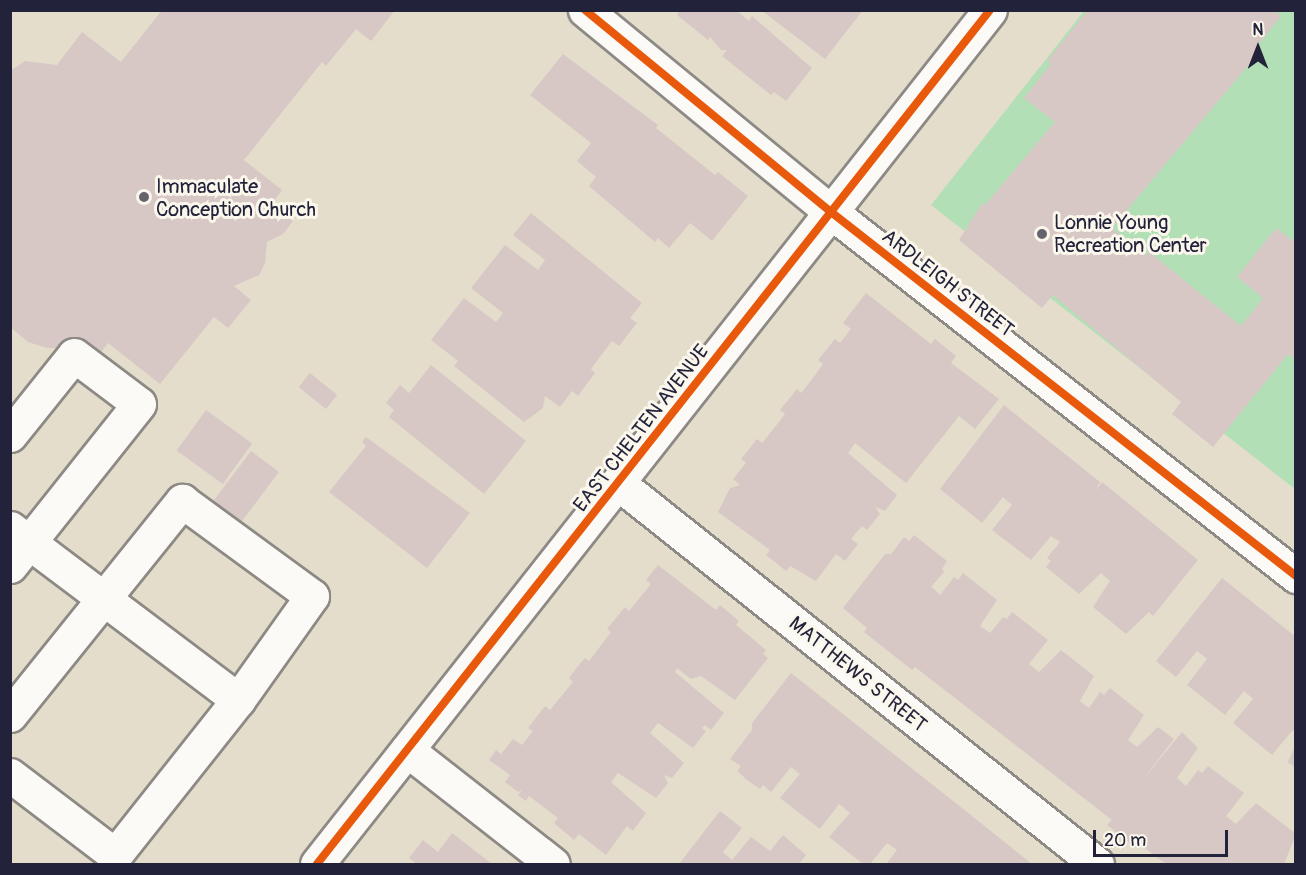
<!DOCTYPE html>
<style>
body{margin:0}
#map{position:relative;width:1306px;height:875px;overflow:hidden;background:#e4ddcc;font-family:Pangolin,sans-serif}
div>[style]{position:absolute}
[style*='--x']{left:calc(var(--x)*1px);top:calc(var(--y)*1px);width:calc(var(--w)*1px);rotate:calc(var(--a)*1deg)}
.green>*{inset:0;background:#b3dfb6}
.building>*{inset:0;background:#d7c8c5;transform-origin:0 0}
.roads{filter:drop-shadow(2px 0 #8d8984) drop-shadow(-2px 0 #8d8984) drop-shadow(0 2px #8d8984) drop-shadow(0 -2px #8d8984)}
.minor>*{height:33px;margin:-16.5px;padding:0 16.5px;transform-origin:16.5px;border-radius:16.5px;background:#fbfaf7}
.cycleway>*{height:8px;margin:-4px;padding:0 4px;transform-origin:4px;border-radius:4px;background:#e8590c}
.dots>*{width:16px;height:16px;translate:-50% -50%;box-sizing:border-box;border:3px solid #fbf7ec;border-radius:50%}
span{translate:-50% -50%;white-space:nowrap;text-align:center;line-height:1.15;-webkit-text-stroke:6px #fbf7ec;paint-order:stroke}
.poi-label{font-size:20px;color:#22223b}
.left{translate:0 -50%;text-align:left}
.street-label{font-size:20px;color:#22223b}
.frame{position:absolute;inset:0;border:12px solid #22223b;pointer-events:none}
.north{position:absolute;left:1228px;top:18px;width:60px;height:60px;-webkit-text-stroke:4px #fbf7ec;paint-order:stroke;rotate:0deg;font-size:16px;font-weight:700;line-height:24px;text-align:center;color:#22223b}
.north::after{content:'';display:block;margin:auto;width:21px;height:27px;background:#22223b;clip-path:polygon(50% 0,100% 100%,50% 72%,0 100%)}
.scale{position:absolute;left:1093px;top:830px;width:135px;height:27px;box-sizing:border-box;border:3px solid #22223b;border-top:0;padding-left:8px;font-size:18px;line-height:21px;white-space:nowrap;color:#22223b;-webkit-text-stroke:4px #fbf7ec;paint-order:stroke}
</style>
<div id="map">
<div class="green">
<i style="clip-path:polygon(1084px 11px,1295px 11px,1295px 489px,931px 205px)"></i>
</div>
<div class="building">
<i style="clip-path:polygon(162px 10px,395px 10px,371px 41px,356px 29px,326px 66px,322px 62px,244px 160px,282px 190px,272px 204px,293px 221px,283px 234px,267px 242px,265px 263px,259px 275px,234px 286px,251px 300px,228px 328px,214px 317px,160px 384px,108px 343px,93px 363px,74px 348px,47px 348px,28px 342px,10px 327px,10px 71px,25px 61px,57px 65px,82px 32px,121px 62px)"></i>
<i style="clip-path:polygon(680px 10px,736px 10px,749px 21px,752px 16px,812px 68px,786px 101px,774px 92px,771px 95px,722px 56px,727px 50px,721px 50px,710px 37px,708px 40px,677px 15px)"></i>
<i style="clip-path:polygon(761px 10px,863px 10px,825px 59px)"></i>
<i style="clip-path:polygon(1088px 10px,1274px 10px,1281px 16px,1256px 47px,1260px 51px,1112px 228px,1146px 256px,1148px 251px,1241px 326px,1263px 298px,1237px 277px,1276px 228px,1296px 243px,1296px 360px,1288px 354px,1213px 447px,1172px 414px,1181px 402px,1053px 295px,1042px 308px,959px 240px,983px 202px,985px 205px,1055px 122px,1024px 98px,1051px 64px,1047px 61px)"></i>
<i style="clip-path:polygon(563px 54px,658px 125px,656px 128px,715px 175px,718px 172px,748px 196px,712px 241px,690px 223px,669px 248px,658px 238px,655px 242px,589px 186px,596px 177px,577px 161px,591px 143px,530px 95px)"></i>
<i style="clip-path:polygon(531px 213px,642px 303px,630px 318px,637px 323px,619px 346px,612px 341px,591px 369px,595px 373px,578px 396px,572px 391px,560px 407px,545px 396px,543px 408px,524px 422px,454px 366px,458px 361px,431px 340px,464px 298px,496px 322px,500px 317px,503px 313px,471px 288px,505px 245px,538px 270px,545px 260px,513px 235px)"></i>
<i style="clip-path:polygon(866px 293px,931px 344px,935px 339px,956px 356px,951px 363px,999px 399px,975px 429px,959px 416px,906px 483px,855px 443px,848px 453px,897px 495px,885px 511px,875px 507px,880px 514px,867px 530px,862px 526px,851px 539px,858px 544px,845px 561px,836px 554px,816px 581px,790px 566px,786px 571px,766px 555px,770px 550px,718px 512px,730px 488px,740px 485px,733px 479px,746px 463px,741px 459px,757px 439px,762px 443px,775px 427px,785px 414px,780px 410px,797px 389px,801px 393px,813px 378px,823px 364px,818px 360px,835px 339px,840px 343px,851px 329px,843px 323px)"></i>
<i style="clip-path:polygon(431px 365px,526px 441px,484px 494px,389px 417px,394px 410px,386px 403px,400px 385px,409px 393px)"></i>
<i style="left:310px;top:373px;width:35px;height:18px;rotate:39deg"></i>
<i style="clip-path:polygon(1004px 405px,1100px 482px,1095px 491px,1102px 482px,1198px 560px,1153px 616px,1149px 612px,1126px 634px,1093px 607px,1110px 581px,1101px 573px,1079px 594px,1046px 567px,1051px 561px,1047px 558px,1060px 542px,1051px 536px,1031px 560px,992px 530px,1012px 505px,1003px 497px,982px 523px,940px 489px)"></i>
<i style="left:206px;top:410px;width:57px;height:50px;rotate:36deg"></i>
<i style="clip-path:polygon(366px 437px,470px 513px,427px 568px,329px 492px,366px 446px,362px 442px)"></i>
<i style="left:251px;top:451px;width:35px;height:73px;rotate:37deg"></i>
<i style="clip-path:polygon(914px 535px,947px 561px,942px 569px,944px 572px,931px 587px,935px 590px,940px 595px,954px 577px,958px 580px,963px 573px,997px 600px,980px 626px,990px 633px,1003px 617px,1007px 619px,1012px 612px,1048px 640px,1029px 664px,1039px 672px,1061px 650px,1094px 676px,1080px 701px,1089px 708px,1100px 692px,1104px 695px,1110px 688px,1144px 715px,1128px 740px,1137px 747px,1158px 727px,1174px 739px,1140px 783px,1182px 732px,1198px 748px,1177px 778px,1186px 786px,1198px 770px,1202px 773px,1208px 766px,1244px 793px,1226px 816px,1236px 824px,1256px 803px,1296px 834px,1284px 864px,1166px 864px,1134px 840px,1131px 844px,1107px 825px,1112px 820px,915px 667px,912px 670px,864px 632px,867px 628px,843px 608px,885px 554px,891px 554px,904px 537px,909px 541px)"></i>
<i style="clip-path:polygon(658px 565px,716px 610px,720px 605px,739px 621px,736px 625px,766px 650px,763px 654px,768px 658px,735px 700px,701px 676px,691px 679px,677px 668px,675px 672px,724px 713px,711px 730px,705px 725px,702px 728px,706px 731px,693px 748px,658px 723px,650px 733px,684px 763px,672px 778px,664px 775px,668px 783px,656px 798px,618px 773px,611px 782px,646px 813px,633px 831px,627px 826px,606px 855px,579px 834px,574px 840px,554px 823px,558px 818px,529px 796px,526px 801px,518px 795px,522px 790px,518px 792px,505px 782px,510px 775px,489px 760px,496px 750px,501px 754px,513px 739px,522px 745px,533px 731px,528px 728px,545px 706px,550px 710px,573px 682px,569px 678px,578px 666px,585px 658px,589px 661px,611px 632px,607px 629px,625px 607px,629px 611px,651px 584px,646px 580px)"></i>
<i style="clip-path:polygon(1222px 578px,1296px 637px,1296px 732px,1293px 730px,1272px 755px,1233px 723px,1253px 699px,1244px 691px,1225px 715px,1187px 685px,1207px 659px,1201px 654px,1197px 651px,1176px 677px,1156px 661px)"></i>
<i style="clip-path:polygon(791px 673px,962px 808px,1032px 864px,886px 864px,897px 850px,887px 843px,870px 864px,863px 864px,829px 837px,850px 813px,844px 808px,839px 804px,820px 829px,780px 798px,800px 774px,796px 771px,791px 767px,771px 792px,763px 785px,760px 789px,747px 780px,737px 771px,741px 766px,730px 759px,752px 730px,752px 723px)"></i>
<i style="clip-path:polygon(1296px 744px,1296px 768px,1288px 762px)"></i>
<i style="clip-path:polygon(720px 811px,742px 828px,723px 852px,732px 860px,751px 837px,770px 851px,783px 835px,806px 855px,799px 864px,679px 864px)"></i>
<i style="clip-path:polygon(452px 833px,492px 864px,417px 864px,409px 858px,423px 840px,438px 852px)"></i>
</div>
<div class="roads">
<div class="minor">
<i style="--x:585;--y:10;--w:318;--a:39.4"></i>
<i style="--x:831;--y:212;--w:591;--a:38.05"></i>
<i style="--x:10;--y:435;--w:102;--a:-51.3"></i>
<i style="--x:74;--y:355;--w:81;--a:37"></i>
<i style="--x:139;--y:404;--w:207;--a:128.5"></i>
<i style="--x:618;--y:483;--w:612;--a:38.5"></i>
<i style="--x:10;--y:528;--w:286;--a:37"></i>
<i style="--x:238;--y:700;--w:198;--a:128.4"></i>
<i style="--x:115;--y:855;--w:132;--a:-142.7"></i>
<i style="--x:10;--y:715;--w:275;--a:-51.2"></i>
<i style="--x:182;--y:501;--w:161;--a:36.2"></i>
<i style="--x:312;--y:596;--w:128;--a:125.4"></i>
<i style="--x:407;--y:750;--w:185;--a:38"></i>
<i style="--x:317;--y:864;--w:1087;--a:-51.76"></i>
</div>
</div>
<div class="cycleway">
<i style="--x:585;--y:10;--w:318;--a:39.4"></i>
<i style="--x:831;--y:212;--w:591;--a:38.05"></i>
<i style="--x:317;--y:864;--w:1087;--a:-51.76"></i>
</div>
<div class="dots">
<i style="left:144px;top:197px;background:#66636e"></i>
<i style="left:1042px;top:234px;background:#66636e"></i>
</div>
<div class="poi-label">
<span class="left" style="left:156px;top:198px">Immaculate<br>Conception Church</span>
<span class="left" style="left:1054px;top:234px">Lonnie Young<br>Recreation Center</span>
</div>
<div class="street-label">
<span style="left:948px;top:283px;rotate:38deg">ARDLEIGH STREET</span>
<span style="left:641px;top:428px;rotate:-52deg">EAST CHELTEN AVENUE</span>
<span style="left:858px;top:674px;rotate:39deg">MATTHEWS STREET</span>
</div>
<div class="frame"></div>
<div class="north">N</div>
<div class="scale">20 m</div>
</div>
